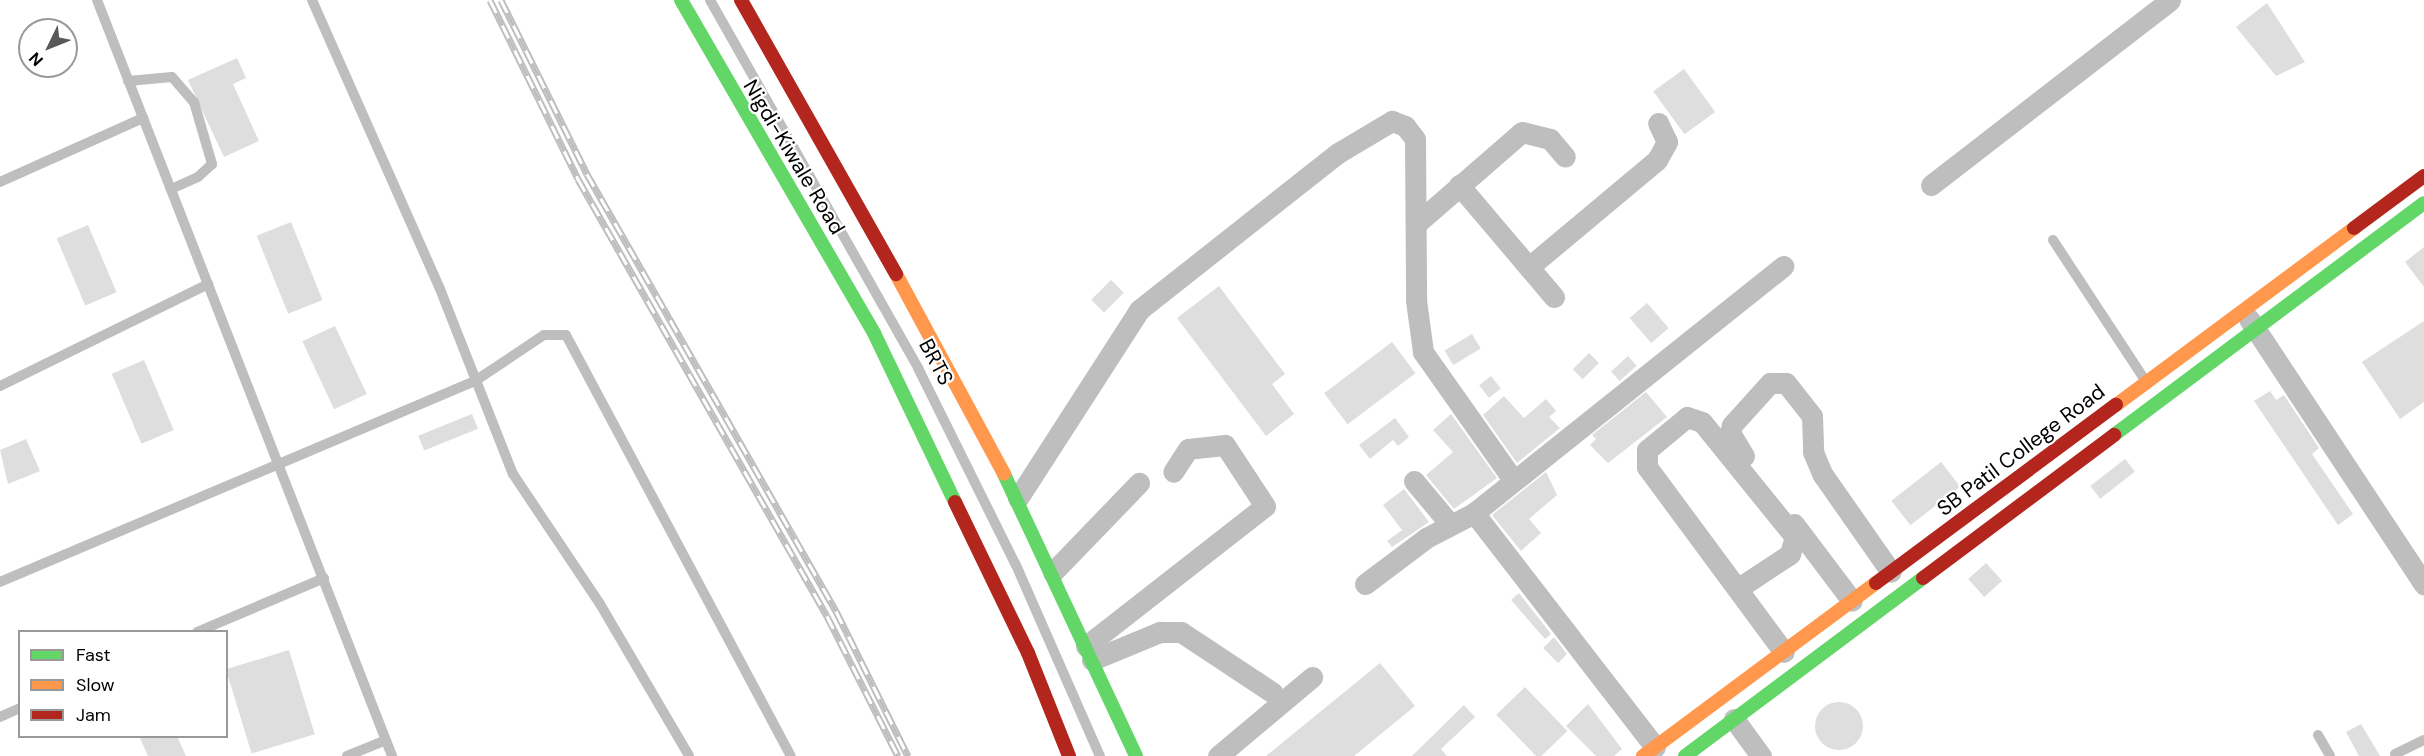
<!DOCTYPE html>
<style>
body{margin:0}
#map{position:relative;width:2424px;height:756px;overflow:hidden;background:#fff;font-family:"DM Sans",sans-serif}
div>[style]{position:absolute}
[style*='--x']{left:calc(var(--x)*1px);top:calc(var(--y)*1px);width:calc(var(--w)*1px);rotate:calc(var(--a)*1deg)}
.building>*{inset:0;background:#dedede;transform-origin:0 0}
.round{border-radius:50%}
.lane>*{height:10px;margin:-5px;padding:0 5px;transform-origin:5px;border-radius:5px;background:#bebebe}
.street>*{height:21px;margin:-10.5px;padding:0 10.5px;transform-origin:10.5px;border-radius:10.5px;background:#bebebe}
.fast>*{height:14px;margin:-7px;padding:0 7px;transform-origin:7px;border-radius:7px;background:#63d668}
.slow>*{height:14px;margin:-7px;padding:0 7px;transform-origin:7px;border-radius:7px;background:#ff974d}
.jam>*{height:14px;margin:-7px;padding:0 7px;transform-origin:7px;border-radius:7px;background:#b3261e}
.rail>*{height:7px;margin-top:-3.5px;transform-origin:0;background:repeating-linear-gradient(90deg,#fff 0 14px,#bebebe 0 28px);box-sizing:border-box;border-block:2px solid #bebebe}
span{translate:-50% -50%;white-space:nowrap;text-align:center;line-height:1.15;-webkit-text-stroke:4.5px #fff;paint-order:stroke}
.street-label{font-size:21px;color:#000}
.legend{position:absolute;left:18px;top:630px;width:210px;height:108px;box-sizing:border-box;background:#fff;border:2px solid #999;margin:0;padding:8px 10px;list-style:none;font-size:18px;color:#000}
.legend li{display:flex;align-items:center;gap:12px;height:30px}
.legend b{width:30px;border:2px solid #999}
.north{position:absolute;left:18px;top:18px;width:60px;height:60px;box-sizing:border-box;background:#fff;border:2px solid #999;border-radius:50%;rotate:227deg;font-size:16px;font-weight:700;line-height:24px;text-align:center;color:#000}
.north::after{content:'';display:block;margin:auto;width:21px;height:27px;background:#595959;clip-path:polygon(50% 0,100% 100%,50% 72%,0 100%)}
</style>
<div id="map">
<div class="building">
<i style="clip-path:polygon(2267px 3px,2305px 62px,2276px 76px,2236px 27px)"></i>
<i style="clip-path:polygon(237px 58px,246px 78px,233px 84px,259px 141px,224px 157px,188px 80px)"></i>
<i style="left:1684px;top:69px;width:53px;height:38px;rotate:54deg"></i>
<i style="left:291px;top:222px;width:84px;height:37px;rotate:68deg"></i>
<i style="left:88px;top:225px;width:73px;height:34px;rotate:67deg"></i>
<i style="clip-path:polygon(2424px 247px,2424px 287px,2405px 262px)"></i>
<i style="left:1111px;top:280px;width:18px;height:28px;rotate:45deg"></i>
<i style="clip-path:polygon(1219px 286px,1285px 374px,1272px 384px,1294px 414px,1266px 436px,1177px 318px)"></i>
<i style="left:1647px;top:303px;width:33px;height:23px;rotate:49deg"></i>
<i style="clip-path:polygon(2424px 321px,2424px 402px,2400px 419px,2362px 362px)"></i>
<i style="left:335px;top:326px;width:75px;height:36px;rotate:65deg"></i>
<i style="left:1472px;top:334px;width:17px;height:32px;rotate:59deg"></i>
<i style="left:1392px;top:342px;width:39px;height:85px;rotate:53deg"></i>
<i style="left:1589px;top:353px;width:14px;height:23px;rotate:45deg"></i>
<i style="left:1628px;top:356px;width:13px;height:23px;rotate:48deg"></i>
<i style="left:144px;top:360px;width:76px;height:35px;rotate:67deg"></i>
<i style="left:1491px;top:376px;width:16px;height:15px;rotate:52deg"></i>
<i style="clip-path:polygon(2270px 391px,2276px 400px,2284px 395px,2319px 448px,2312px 454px,2353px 514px,2338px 525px,2254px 401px)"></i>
<i style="clip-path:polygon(1646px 392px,1667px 417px,1608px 463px,1590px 445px,1596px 439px,1592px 435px)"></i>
<i style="clip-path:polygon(1504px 396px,1524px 418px,1546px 399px,1556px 411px,1549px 417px,1560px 428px,1517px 463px,1483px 415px)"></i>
<i style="left:472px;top:414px;width:16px;height:58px;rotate:68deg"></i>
<i style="clip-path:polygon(1451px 414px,1497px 478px,1454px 509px,1426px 475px,1453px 452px,1433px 430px)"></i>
<i style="clip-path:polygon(1395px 418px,1409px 437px,1398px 446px,1393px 440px,1370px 459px,1359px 445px)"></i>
<i style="clip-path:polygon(26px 439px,40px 471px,8px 484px,0 450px)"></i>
<i style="left:2125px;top:459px;width:16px;height:44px;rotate:52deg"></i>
<i style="left:1941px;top:462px;width:31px;height:63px;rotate:52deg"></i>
<i style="clip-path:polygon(1546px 472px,1557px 495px,1529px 519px,1541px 533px,1521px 551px,1492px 515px)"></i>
<i style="clip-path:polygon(1404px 489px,1429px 522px,1392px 547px,1387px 541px,1402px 530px,1383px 505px)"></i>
<i style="left:1986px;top:563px;width:24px;height:24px;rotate:48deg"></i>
<i style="clip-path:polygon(1519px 593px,1551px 634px,1545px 639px,1511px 600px)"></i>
<i style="clip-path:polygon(1554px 637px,1567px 654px,1558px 663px,1543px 648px)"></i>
<i style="left:289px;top:650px;width:88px;height:66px;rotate:73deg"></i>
<i style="clip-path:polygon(1380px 663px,1415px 706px,1354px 756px,1266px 756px)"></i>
<i style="left:1525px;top:687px;width:61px;height:40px;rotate:46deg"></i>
<i class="round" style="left:1815px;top:702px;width:48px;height:48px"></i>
<i style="clip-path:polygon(1588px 704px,1622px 749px,1614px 756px,1596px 756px,1566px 726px)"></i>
<i style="clip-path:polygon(1464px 705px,1475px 717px,1441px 749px,1447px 756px,1412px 756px)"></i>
<i style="clip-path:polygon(2361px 724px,2380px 756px,2359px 756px,2346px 732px)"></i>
<i style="clip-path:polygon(139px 736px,177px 736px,186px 756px,148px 756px)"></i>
</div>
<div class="lane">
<i style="--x:97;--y:0;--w:812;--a:68.68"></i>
<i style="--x:312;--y:0;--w:316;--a:66.1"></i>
<i style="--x:440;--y:289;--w:199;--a:68.5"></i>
<i style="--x:513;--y:474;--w:156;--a:56.2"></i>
<i style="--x:600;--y:604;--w:176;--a:59.6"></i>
<i style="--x:710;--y:0;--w:423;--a:60.5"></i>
<i style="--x:918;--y:368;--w:220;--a:63.6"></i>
<i style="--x:1016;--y:565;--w:209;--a:66.3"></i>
<i style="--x:128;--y:81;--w:44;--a:-5.2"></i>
<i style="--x:172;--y:77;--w:33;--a:49"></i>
<i style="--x:194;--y:102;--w:65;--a:73.8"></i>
<i style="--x:212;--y:164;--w:19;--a:137"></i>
<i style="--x:198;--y:177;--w:30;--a:156"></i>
<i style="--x:0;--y:182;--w:157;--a:-24.1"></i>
<i style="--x:2053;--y:240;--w:168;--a:56.7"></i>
<i style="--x:0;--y:386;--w:232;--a:-26.1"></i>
<i style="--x:0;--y:582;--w:516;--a:-22.94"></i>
<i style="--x:475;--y:381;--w:83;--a:-33.7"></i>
<i style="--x:544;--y:335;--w:22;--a:0"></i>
<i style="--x:566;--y:335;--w:477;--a:61.9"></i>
<i style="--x:197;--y:632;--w:138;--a:-23"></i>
<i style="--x:0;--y:717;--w:22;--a:-24"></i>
<i style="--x:2318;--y:735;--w:24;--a:60"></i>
<i style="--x:2395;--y:754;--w:32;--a:-26"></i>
<i style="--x:347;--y:756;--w:42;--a:-22.3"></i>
</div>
<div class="street">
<i style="--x:1459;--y:185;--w:147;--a:49.7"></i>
<i style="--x:1931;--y:185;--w:302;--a:-37.7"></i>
<i style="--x:1416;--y:224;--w:140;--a:-41"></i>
<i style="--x:1522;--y:132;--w:29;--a:14"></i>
<i style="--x:1550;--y:139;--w:23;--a:50"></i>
<i style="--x:1529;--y:267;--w:167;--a:-39.9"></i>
<i style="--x:1657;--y:160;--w:21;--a:-61"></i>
<i style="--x:1667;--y:142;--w:21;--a:-115"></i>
<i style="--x:2249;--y:319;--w:318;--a:56.6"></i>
<i style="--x:1744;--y:456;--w:27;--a:-121"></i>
<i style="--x:1730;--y:433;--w:8;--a:-76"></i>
<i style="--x:1732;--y:425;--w:57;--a:-47.9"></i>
<i style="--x:1770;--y:383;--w:16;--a:0"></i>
<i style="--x:1786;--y:383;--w:42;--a:51.8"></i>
<i style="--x:1812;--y:416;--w:36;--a:88"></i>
<i style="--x:1813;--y:452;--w:25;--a:67"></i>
<i style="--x:1823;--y:475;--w:118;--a:55"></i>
<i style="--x:1414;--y:481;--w:56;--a:50.1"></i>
<i style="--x:1018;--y:498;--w:224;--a:-57.2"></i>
<i style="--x:1139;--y:310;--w:253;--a:-38.3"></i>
<i style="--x:1338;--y:153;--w:63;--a:-30.7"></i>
<i style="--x:1392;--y:121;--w:14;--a:21"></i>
<i style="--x:1405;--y:126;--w:16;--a:52"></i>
<i style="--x:1415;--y:139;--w:161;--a:89.6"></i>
<i style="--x:1416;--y:300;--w:52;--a:82.3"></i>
<i style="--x:1423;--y:352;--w:154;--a:54.8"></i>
<i style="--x:1794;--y:524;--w:96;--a:53"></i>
<i style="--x:1053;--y:572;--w:124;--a:-46"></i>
<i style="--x:1365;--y:584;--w:76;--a:-37"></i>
<i style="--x:1426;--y:538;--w:54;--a:-27.5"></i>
<i style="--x:1740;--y:587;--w:60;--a:-33.4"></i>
<i style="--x:1790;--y:554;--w:18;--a:-74"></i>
<i style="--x:1795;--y:537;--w:148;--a:-129"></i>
<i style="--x:1702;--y:422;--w:16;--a:-162"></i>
<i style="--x:1687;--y:417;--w:52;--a:140.5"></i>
<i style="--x:1647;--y:450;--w:17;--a:90"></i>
<i style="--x:1647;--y:467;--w:230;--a:53.5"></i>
<i style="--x:1086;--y:646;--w:227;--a:-38"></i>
<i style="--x:1265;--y:506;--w:73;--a:-123.3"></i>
<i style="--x:1225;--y:445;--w:37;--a:174"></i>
<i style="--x:1188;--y:449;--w:27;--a:123"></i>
<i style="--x:1092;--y:660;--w:74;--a:-22.4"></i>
<i style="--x:1160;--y:632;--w:21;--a:0"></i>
<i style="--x:1181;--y:632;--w:110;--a:33.5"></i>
<i style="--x:1734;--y:719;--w:46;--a:53.9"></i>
<i style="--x:1655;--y:747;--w:296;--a:-127.7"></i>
<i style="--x:1474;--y:513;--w:396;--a:-38.6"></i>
<i style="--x:1218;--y:756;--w:123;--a:-40"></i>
</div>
<div class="fast">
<i style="--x:681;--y:0;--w:385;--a:59.9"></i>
<i style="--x:874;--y:333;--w:187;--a:64.4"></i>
<i style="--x:2114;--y:435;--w:387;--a:-36.8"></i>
<i style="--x:1004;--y:474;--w:311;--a:64.9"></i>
<i style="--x:1685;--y:756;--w:297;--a:-36.8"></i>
</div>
<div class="slow">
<i style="--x:896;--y:274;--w:227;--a:61.6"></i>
<i style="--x:2116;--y:405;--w:297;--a:-36.6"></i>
<i style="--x:1643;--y:756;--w:290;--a:-36.6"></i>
</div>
<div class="jam">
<i style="--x:741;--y:0;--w:315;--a:60.5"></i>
<i style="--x:2354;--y:228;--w:87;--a:-36.6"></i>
<i style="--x:955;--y:502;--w:168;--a:64.2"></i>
<i style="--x:1028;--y:653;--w:111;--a:68.3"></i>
<i style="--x:1923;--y:578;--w:239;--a:-36.8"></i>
<i style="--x:1876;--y:583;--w:299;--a:-36.6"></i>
</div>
<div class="rail">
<i style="--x:490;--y:0;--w:199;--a:63.8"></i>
<i style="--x:578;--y:179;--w:503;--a:60.33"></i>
<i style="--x:827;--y:616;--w:157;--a:63.1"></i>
<i style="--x:501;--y:0;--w:194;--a:63.7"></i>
<i style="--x:587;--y:174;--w:503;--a:60.33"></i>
<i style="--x:836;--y:611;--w:162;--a:63.6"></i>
</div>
<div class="street-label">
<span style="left:794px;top:157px;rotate:59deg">Nigdi-Kiwale Road</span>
<span style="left:936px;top:362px;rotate:62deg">BRTS</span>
<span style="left:2021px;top:450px;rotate:-37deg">SB Patil College Road</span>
</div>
<ul class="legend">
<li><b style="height:8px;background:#63d668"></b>Fast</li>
<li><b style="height:8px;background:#ff974d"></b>Slow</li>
<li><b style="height:8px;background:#b3261e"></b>Jam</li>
</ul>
<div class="north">N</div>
</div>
